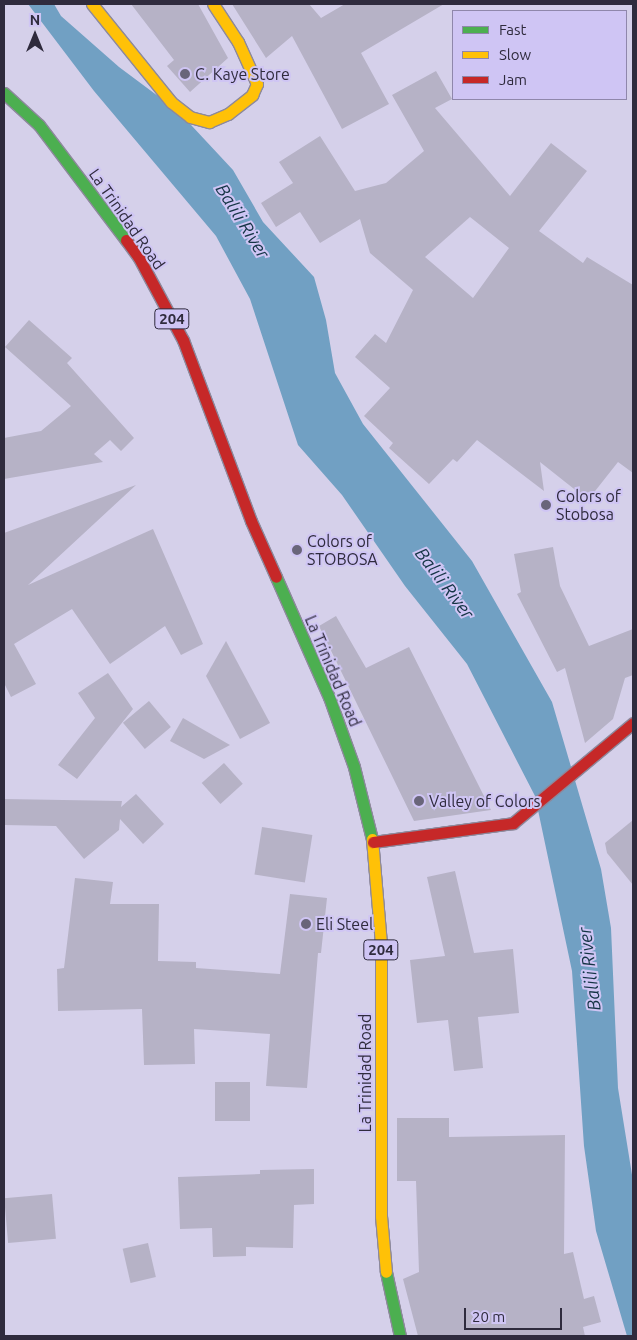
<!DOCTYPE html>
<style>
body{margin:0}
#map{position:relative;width:637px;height:1340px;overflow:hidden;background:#d5d0ea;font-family:Ubuntu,sans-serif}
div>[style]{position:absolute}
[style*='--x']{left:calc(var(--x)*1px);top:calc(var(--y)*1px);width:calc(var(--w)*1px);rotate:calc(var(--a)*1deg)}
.water>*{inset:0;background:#71a0c3}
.building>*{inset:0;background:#b6b2c6;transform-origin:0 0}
.roads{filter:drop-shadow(1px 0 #8d899c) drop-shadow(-1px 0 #8d899c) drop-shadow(0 1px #8d899c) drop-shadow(0 -1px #8d899c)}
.fast>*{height:11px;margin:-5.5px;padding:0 5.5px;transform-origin:5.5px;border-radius:5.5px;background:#4caf50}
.slow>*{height:11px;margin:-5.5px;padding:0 5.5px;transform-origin:5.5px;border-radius:5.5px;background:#ffc107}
.jam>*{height:11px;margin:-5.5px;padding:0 5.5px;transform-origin:5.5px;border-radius:5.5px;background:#c62828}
.dots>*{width:14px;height:14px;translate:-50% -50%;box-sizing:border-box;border:2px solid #cfc5f4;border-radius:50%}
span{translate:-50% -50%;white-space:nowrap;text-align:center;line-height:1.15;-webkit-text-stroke:4px #cfc5f4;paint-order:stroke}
.shield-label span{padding:1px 4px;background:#cfc5f4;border:1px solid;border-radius:4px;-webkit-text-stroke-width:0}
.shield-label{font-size:15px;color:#2f2b3d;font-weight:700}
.poi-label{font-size:16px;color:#2f2b3d}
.left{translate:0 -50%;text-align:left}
.street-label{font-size:16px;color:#2f2b3d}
.water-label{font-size:18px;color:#143445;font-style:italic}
.frame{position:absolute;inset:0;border:5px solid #2f2b3d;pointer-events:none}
.legend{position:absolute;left:452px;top:10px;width:175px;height:90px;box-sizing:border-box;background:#cfc5f4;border:1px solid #8f87ab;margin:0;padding:6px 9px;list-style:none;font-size:15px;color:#2f2b3d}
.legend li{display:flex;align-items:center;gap:10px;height:25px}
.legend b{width:25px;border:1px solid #8f87ab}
.north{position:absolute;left:10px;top:10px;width:50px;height:50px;-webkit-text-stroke:4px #cfc5f4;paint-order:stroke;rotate:0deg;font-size:14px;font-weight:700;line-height:20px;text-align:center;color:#2f2b3d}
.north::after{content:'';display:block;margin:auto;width:18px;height:22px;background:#2f2b3d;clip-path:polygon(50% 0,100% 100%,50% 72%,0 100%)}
.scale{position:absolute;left:464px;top:1308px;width:98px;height:22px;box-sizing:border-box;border:2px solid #2f2b3d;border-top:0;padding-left:6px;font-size:15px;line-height:18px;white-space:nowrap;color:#2f2b3d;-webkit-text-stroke:4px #cfc5f4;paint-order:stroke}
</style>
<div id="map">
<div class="water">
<i style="clip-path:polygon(28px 4px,54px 4px,61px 16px,119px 67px,178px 111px,233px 170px,263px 222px,314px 277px,326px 320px,335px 373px,363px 424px,472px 561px,552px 702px,601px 869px,611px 928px,618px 1088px,633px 1181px,633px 1336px,627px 1336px,596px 1231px,584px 1146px,572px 971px,535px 796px,467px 664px,405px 586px,342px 495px,298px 445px,250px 299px,216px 236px,94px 91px)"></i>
</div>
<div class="building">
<i style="clip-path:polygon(131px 4px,198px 4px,228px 58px,190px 92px,167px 66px,174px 60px)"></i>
<i style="clip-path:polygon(232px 4px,309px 4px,321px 18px,345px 4px,444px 4px,361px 53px,389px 104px,342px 129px,292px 36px,266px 58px)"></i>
<i style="clip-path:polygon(evenodd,436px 71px,452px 99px,435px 108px,510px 196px,551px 143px,587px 171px,539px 231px,583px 263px,587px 257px,633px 285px,633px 473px,618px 462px,588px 500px,540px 462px,544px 491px,477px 440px,457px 462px,453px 459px,429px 484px,389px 448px,393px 443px,364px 416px,390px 388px,355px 357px,375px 334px,386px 343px,413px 290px,370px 253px,360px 219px,320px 243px,300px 212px,276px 227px,261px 203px,293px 183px,279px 162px,320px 136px,355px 191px,386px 183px,424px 151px,392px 95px,436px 71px,470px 217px,509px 248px,473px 298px,425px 257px,470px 217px)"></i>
<i style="clip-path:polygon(29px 320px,72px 358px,67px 363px,134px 438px,121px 451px,110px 440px,94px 454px,103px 462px,4px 479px,4px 438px,41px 431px,71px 406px,5px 347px)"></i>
<i style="clip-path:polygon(136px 485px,28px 585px,153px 529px,203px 644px,181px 655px,165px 626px,110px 664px,72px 609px,14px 644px,36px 684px,11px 697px,4px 683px,4px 533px)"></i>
<i style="clip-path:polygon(553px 547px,560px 586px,589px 646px,633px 629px,633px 675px,625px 678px,613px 719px,585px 743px,565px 668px,557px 672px,517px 594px,521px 592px,514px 554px)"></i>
<i style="clip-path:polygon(336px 616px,366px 668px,409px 647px,491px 810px,414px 821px,319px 626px)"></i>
<i style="clip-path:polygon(226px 641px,270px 723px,240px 739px,206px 676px)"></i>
<i style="clip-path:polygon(108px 673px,133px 709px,77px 779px,58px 765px,95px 718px,78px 693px)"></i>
<i style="left:149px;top:701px;width:34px;height:34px;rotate:50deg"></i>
<i style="clip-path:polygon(183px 718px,230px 745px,204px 759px,170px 741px)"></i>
<i style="left:224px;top:763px;width:28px;height:30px;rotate:48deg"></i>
<i style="clip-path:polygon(136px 794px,164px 824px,143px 844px,120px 819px,119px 830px,84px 859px,56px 826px,4px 825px,4px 799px,122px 801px,121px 807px)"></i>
<i style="clip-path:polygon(633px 820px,633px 885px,607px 853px,605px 843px)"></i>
<i style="left:262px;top:827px;width:51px;height:48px;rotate:9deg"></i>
<i style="clip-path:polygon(455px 871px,474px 953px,513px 949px,519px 1013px,478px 1017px,483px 1068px,454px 1071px,448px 1020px,417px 1023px,410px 960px,445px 956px,427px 877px)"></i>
<i style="clip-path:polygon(75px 878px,113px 882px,110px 904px,159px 904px,158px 961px,196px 962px,196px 968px,280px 974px,290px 894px,327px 898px,321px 953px,318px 953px,307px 1088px,266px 1086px,270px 1034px,194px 1029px,195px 1064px,144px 1065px,142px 1009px,58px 1011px,57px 969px,64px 968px)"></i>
<i style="left:215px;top:1082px;width:35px;height:39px"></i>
<i style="clip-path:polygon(397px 1118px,449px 1118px,449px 1137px,565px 1135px,564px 1254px,573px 1252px,584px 1299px,594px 1296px,601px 1322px,583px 1327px,585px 1336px,418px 1336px,403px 1279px,419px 1272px,416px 1181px,397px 1181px)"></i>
<i style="clip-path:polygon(314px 1169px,314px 1204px,294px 1205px,293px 1248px,246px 1247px,246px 1256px,213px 1257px,212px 1228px,180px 1229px,178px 1177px,260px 1174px,260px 1170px)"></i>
<i style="left:52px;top:1194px;width:45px;height:48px;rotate:85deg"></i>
<i style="left:148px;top:1243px;width:35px;height:26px;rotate:77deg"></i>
</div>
<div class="roads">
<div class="fast">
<i style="--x:4;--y:93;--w:47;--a:42.4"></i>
<i style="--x:39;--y:125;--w:144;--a:52.9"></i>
<i style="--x:276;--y:577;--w:131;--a:66.2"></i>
<i style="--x:329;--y:697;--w:74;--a:70.3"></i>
<i style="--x:354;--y:767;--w:74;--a:76"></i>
<i style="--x:386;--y:1272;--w:66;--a:77.7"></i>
</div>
<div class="slow">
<i style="--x:92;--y:4;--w:126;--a:51.1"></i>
<i style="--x:171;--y:102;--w:24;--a:38"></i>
<i style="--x:190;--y:117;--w:20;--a:15"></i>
<i style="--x:209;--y:122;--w:21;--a:-23"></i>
<i style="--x:228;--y:114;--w:31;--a:-38"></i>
<i style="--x:252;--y:95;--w:12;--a:-66"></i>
<i style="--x:257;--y:84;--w:46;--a:-114.3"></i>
<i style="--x:238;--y:42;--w:45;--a:-123.3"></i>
<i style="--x:372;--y:839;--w:106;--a:85.1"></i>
<i style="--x:381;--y:945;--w:271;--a:90"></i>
<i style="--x:381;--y:1216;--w:56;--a:84.9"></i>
</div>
<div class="jam">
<i style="--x:126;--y:240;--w:22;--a:54"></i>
<i style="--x:139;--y:258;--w:93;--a:61.8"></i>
<i style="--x:183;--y:340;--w:193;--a:69.4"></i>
<i style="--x:251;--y:521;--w:61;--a:65.9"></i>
<i style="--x:373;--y:842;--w:141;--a:-7.7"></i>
<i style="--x:513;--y:823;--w:156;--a:-39.8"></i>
</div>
</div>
<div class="dots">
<i style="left:185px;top:74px;background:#69657a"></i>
<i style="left:546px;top:505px;background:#69657a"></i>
<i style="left:297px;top:550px;background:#69657a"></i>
<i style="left:419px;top:801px;background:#69657a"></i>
<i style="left:306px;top:924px;background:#69657a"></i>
</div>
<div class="shield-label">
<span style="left:172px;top:319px">204</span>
<span style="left:381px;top:950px">204</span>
</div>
<div class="poi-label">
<span class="left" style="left:195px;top:74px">C. Kaye Store</span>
<span class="left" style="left:556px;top:505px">Colors of<br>Stobosa</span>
<span class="left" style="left:307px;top:550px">Colors of<br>STOBOSA</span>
<span class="left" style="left:429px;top:801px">Valley of Colors</span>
<span class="left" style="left:316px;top:924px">Eli Steel</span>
</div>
<div class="street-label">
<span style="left:127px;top:219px;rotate:55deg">La Trinidad Road</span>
<span style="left:333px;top:671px;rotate:67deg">La Trinidad Road</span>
<span style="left:365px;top:1073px;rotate:-90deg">La Trinidad Road</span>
</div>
<div class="water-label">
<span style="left:243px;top:221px;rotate:58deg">Balili River</span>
<span style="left:445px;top:583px;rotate:53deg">Balili River</span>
<span style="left:589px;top:969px;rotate:-97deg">Balili River</span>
</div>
<div class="frame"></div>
<ul class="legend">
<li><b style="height:6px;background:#4caf50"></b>Fast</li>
<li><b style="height:6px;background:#ffc107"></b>Slow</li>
<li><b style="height:6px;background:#c62828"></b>Jam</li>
</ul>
<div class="north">N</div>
<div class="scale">20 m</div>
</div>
